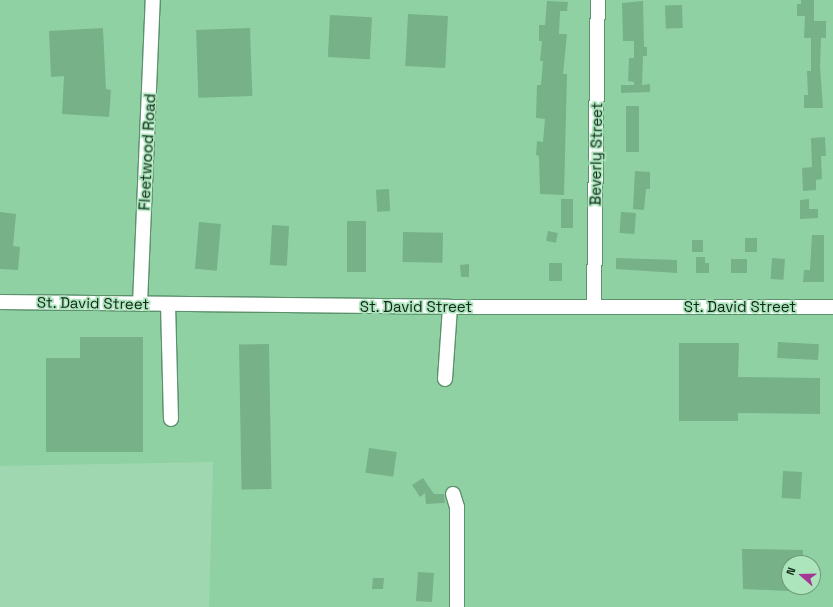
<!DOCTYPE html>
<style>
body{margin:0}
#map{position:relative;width:833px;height:607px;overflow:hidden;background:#9fd8b0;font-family:"Space Grotesk",sans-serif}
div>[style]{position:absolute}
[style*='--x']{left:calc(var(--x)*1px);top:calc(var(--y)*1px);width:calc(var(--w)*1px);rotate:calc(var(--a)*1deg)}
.built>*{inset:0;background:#90d1a4}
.building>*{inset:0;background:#76b188;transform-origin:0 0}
.roads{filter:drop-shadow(1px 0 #5b916c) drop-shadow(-1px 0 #5b916c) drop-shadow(0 1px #5b916c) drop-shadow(0 -1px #5b916c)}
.minor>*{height:14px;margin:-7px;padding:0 7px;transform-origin:7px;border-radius:7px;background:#fff}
span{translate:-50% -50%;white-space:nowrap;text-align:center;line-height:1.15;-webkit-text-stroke:3.5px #ace5bc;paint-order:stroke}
.street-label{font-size:15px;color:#112718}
.north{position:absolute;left:781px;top:555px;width:40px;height:40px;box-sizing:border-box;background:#ace5bc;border:1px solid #6e997a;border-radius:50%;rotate:290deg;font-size:11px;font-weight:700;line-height:16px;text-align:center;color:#112718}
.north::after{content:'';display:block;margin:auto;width:14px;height:18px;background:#a43796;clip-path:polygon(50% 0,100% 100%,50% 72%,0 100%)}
</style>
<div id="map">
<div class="built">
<i style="clip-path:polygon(evenodd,0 0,833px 0,833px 607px,209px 607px,213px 462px,0 466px,0 0,789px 563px,813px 563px,813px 587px,789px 587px,789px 563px)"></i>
</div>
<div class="building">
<i style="clip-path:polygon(801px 0,814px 0,814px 21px,826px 21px,826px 38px,821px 38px,820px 66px,823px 108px,804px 108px,804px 95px,808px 95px,807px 71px,811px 71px,811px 38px,804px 38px,805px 16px,797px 16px,797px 4px,801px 4px)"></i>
<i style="clip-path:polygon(547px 1px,568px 2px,567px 11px,560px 11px,559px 34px,567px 34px,563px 74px,567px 74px,564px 195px,540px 194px,539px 156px,536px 155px,537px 141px,543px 142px,545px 119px,536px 118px,537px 85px,541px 85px,543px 61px,540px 61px,542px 41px,539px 41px,539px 25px,545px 25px)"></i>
<i style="clip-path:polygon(643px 1px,644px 47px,647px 47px,647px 56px,643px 56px,642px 85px,650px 84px,650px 92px,621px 93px,621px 85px,634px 85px,634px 82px,628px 81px,629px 58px,634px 58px,634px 41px,623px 41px,622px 3px)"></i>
<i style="left:682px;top:5px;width:23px;height:17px;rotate:88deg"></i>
<i style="left:408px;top:14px;width:40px;height:52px;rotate:3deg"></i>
<i style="left:330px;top:15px;width:42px;height:42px;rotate:3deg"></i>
<i style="clip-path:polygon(103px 28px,106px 89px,111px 90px,109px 117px,62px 114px,64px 76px,51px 77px,49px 31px)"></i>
<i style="left:250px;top:28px;width:68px;height:54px;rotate:88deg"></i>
<i style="left:626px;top:106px;width:13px;height:46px"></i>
<i style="clip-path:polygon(825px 137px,826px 156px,821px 156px,822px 179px,816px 180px,816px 190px,803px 191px,802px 168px,812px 167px,811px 138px)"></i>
<i style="clip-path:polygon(635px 171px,650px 172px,650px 189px,646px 189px,644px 210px,633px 209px)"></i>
<i style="left:389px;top:189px;width:22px;height:13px;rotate:87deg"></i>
<i style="left:573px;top:199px;width:29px;height:12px;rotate:90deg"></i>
<i style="clip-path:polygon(809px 199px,809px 209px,818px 209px,818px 218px,800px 219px,800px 200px)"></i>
<i style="clip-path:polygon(0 212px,16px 214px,13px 246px,20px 247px,18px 270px,0 269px)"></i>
<i style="left:621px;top:212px;width:15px;height:21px;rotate:4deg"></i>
<i style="left:347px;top:221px;width:19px;height:51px"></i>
<i style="left:199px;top:222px;width:22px;height:47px;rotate:5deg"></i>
<i style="left:272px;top:225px;width:17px;height:40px;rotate:3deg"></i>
<i style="left:548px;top:231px;width:10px;height:10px;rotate:11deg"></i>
<i style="left:403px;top:232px;width:40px;height:30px;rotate:1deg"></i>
<i style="clip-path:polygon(812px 235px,824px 235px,824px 282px,803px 282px,804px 270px,810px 270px)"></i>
<i style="left:745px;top:238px;width:12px;height:14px"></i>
<i style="left:692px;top:240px;width:11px;height:12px"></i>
<i style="clip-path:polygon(696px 257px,705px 257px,705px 263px,709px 263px,709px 273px,696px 273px)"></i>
<i style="clip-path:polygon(616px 258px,677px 260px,677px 273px,616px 269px)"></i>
<i style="left:772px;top:258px;width:13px;height:21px;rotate:4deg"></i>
<i style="left:747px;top:259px;width:14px;height:16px;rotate:90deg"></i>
<i style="left:549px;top:263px;width:13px;height:18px"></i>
<i style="clip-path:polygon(469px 264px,469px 277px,461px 277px,460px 265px)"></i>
<i style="clip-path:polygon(80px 337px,143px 337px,143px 452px,46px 452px,46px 358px,80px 358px)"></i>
<i style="left:778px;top:342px;width:41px;height:16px;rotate:3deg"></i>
<i style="clip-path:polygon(679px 343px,739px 343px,738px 377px,820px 378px,820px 414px,738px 413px,738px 421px,679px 421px)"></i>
<i style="left:269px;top:344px;width:145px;height:30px;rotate:89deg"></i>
<i style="left:369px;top:448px;width:28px;height:25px;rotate:8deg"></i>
<i style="left:783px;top:471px;width:19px;height:27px;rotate:3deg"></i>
<i style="clip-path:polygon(423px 478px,434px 494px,444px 494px,445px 503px,426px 504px,425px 493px,420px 497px,412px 485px)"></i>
<i style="clip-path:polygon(742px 549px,803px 550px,803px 563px,789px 563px,789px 591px,743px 589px)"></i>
<i style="left:418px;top:572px;width:16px;height:29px;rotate:4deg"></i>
<i style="clip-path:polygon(373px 578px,384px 578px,383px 589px,372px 589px)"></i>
</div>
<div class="roads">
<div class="minor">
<i style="--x:0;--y:302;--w:450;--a:0.6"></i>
<i style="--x:450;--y:307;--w:383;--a:0"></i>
<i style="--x:140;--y:304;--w:304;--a:-87.6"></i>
<i style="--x:168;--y:304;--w:115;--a:88.5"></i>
<i style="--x:594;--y:307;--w:307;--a:-89.3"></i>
<i style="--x:445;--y:379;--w:72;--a:-86"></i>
<i style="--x:453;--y:494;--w:14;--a:73"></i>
<i style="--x:457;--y:507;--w:100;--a:90"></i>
</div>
</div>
<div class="street-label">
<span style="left:147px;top:152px;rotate:-87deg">Fleetwood Road</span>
<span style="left:596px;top:154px;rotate:-89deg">Beverly Street</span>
<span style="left:93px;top:303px;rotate:1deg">St. David Street</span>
<span style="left:416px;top:307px">St. David Street</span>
<span style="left:740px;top:307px">St. David Street</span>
</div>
<div class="north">N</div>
</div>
